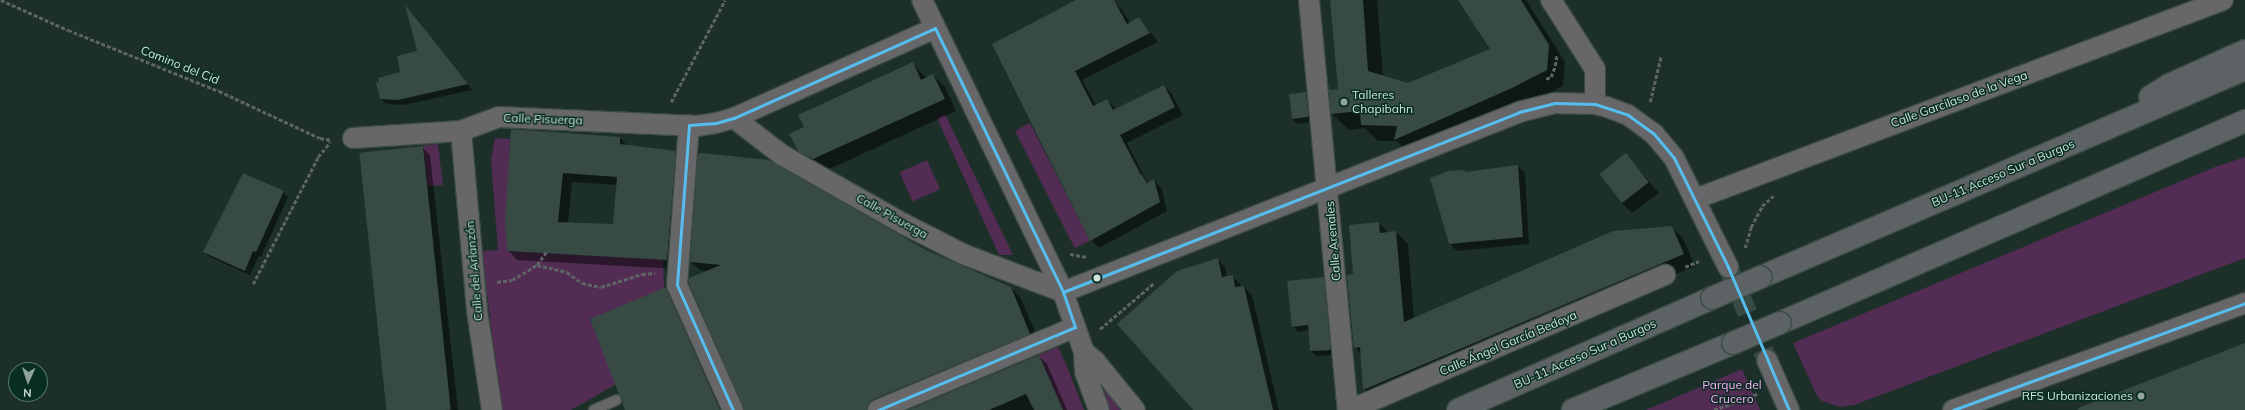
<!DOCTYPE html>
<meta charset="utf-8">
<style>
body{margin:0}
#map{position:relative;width:2245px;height:410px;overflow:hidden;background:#1c3029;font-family:Mulish,sans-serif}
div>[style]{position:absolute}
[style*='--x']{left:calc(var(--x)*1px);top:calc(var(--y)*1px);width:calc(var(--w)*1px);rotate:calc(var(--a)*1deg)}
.green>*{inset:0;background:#522c53;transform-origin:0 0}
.shadow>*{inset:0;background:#0007}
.building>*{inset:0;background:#374a43;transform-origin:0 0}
.minor-tunnel>*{height:20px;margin-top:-10px;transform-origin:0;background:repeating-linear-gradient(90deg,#374b44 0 20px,transparent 0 30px)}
.path>*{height:2.5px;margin-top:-1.25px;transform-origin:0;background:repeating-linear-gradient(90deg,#5d6463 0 4px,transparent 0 6px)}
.roads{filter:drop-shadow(1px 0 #3a4b44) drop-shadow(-1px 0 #3a4b44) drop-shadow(0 1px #3a4b44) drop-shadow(0 -1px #3a4b44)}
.service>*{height:10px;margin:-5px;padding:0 5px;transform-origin:5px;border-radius:5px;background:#676669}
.minor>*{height:20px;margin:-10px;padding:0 10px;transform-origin:10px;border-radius:10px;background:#676669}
.motorway>*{height:22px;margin:-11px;padding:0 11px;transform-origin:11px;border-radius:11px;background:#5d6364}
.bridges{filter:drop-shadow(1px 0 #3a4b44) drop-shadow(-1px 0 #3a4b44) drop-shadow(0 1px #3a4b44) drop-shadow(0 -1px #3a4b44)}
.motorway-bridge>*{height:22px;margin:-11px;padding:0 11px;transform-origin:11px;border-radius:11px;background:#5d6364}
.bus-1>*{height:3px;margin:-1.5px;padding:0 1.5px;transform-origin:1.5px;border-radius:1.5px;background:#55beee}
.dots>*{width:11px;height:11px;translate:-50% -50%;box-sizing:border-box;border:2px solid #082e22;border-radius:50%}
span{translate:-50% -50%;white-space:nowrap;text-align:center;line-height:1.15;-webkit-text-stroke:3px #082e22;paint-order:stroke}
.street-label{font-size:12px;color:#cfe3da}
.poi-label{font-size:12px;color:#cfe3da}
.left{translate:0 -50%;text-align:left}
.right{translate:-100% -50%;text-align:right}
.park-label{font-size:12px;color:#fdabf7}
.north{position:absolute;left:8px;top:362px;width:40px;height:40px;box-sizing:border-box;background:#082e22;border:1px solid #58766c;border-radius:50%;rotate:183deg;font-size:11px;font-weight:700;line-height:16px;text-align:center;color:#cfe3da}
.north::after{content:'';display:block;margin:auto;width:14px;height:18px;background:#90a49c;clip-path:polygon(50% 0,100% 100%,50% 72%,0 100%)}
</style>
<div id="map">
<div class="green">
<i style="clip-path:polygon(945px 114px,1013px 255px,999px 255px,937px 118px)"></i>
<i style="left:1030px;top:123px;width:132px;height:17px;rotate:63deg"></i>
<i style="clip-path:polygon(495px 138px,510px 139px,507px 251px,663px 259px,664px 289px,590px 319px,616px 384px,571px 410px,501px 410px,482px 251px,498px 250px,491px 160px)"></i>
<i style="left:438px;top:144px;width:41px;height:15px;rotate:83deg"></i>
<i style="clip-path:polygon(2245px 157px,2245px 258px,1854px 405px,1840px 407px,1822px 401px,1817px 396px,1793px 343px,2215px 167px)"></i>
<i style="left:927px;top:160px;width:32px;height:30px;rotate:66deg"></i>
<i style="clip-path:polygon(1058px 347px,1066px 364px,1084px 410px,1063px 410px,1039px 355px)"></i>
<i style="clip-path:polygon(1092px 368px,1120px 410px,1106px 410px)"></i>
<i style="clip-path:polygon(1742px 369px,1760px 410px,1646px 410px)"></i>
</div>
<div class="shadow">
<i style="clip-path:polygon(1078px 0,1114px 1px,1122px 10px,1130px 23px,1139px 18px,1158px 42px,1082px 80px,1096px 105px,1107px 100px,1116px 109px,1164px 86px,1172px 94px,1183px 115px,1127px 143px,1146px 180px,1149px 183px,1154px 180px,1162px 189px,1167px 211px,1099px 248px,1091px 240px,993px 44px)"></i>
<i style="clip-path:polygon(1331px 0,1377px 0,1383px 76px,1408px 84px,1491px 50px,1459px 0,1526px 0,1565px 62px,1563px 86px,1528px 104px,1411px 155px,1397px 141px,1378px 141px,1365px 128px,1349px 130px,1332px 114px,1330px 91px,1339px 90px)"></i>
<i style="clip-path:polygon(407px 8px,448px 58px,472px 90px,404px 105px,386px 104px,381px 99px,419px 52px)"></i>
<i style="clip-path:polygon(913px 64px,926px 78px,933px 75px,945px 87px,956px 111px,825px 171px,812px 163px,800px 151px,805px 128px)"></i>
<i style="clip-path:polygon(1306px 93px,1311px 98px,1313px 122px,1297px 124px,1292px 119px)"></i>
<i style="clip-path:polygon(evenodd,512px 130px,620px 138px,628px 146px,675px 152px,684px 162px,676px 269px,517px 260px,508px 250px,512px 130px,572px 182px,617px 185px,614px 225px,568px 223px,572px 182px)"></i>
<i style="clip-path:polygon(422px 147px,430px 155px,458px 410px,389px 410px)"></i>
<i style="clip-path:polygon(1626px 154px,1659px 193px,1632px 213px,1622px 203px)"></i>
<i style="clip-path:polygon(1518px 166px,1525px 173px,1529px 244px,1457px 251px,1450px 244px,1464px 171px,1466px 173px)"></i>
<i style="clip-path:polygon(283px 192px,288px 197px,261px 257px,259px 256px,250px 275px,210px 257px,204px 252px)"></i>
<i style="clip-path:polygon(1379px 223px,1388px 233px,1396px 232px,1408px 244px,1414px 319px,1671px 227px,1683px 238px,1695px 266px,1376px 401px,1364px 390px,1361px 354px,1355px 347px,1354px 275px)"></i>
<i style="clip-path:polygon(925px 251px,1011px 288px,1020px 297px,1037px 336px,880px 410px,745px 410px,708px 271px,700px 270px,691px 262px)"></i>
<i style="clip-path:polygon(1217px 259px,1225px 267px,1227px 277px,1232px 276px,1240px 284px,1241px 288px,1244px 287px,1252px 295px,1279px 410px,1196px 410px)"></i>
<i style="clip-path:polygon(1323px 278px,1329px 283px,1336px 355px,1317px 356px,1311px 351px,1309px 330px,1298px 332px,1293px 326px)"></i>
<i style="clip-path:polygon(666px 289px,674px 297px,724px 410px,626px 410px)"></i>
<i style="clip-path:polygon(1039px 356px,1047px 364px,1067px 410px,910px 410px)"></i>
</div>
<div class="building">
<i style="clip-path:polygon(1076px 0,1114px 0,1127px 24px,1139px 17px,1150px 33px,1075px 71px,1093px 106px,1107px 99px,1113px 110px,1164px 85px,1175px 107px,1120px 135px,1141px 175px,1142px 175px,1147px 183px,1154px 179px,1160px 202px,1090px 241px,992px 44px)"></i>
<i style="clip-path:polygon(1330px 0,1363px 0,1368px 71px,1408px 83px,1490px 49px,1458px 0,1521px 0,1549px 45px,1547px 70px,1512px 88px,1394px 140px,1397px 126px,1361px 125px,1360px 111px,1331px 114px,1329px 90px,1338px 89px)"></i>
<i style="clip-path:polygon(405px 5px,443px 52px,468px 84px,398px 100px,380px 99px,376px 82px,379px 82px,378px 78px,400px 72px,397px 56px,417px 51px)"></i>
<i style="clip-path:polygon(913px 62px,921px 80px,933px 74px,945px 99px,813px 159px,799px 152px,789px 134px,804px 127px,798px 115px)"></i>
<i style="left:1306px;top:92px;width:25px;height:17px;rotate:83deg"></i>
<i style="clip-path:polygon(evenodd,511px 129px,620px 137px,620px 144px,676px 151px,667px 260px,507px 251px,505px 222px,511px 129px,563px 173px,617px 177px,613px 224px,558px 222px,563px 173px)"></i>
<i style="left:423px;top:146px;width:265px;height:64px;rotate:84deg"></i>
<i style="clip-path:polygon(701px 153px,769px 160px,926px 250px,1011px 287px,1030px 334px,874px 399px,869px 403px,867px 410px,744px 410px,689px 283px,689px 278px,721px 265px,690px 262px,698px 154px)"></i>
<i style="left:1626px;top:153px;width:37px;height:34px;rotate:52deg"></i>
<i style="clip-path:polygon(1518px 165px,1523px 237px,1449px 244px,1430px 178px,1448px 171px,1465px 170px,1465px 172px)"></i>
<i style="clip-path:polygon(243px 173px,284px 191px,256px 252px,253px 251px,245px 271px,203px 252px)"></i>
<i style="clip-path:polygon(1379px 222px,1380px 233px,1396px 231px,1404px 322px,1613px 231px,1672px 226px,1684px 254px,1363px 390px,1360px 347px,1354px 348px,1347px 275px,1353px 274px,1349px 225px)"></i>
<i style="clip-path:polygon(1218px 258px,1222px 277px,1233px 275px,1235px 287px,1244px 286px,1273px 410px,1193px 410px,1117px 324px,1177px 271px)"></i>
<i style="clip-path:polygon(1324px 277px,1331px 350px,1310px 351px,1308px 325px,1292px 327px,1287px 281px)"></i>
<i style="clip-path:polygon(666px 287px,667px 290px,720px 410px,625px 410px,590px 319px)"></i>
<i style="clip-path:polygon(2245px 343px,2245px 410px,2078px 410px,2078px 408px)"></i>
<i style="clip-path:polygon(1039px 355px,1063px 410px,1034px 410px,1026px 394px,989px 410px,908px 410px)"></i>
</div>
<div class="minor-tunnel">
<i style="--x:1728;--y:267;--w:101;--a:67.2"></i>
</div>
<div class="path">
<i style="--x:1;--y:0;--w:73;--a:24.1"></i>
<i style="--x:68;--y:30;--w:163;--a:22"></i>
<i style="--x:219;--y:91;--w:111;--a:25"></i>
<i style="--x:320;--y:138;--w:11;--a:10"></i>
<i style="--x:1546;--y:79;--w:5;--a:-22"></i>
<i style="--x:1551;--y:77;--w:12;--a:-70"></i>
<i style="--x:1555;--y:66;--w:12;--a:-81"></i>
<i style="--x:671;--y:102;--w:115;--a:-62.1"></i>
<i style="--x:1650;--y:102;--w:47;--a:-76.6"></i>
<i style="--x:1745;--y:248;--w:22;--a:-74"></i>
<i style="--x:1751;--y:227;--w:24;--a:-62"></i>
<i style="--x:1762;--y:206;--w:15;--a:-42"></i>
<i style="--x:1070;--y:254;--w:17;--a:10"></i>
<i style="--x:537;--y:265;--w:31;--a:13"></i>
<i style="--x:567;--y:272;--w:19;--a:36"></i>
<i style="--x:582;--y:283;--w:19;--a:12"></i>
<i style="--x:601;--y:287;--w:43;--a:-17.6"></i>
<i style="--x:642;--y:274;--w:13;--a:-4"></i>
<i style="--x:1685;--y:267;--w:15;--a:-23"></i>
<i style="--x:497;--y:282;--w:15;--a:-8"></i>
<i style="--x:512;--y:280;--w:29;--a:-31"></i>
<i style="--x:537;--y:265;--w:16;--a:-55"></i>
<i style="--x:253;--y:284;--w:143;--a:-62.9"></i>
<i style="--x:318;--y:157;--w:19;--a:-51"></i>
<i style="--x:1100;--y:329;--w:71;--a:-40.4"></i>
<i style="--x:1714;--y:410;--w:46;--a:-20.4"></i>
</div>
<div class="roads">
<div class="service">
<i style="--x:594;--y:410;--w:24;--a:-24"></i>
</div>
<div class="minor">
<i style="--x:922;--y:0;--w:324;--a:64.2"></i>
<i style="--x:1063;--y:292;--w:64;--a:70.7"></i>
<i style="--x:1084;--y:352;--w:14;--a:39"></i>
<i style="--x:1095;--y:361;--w:63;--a:50.8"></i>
<i style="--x:1309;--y:0;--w:412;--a:84.6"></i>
<i style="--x:1551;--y:0;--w:82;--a:57.5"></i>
<i style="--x:1595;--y:69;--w:35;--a:90"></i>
<i style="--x:734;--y:118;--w:61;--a:37.6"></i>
<i style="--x:782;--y:155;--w:140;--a:29.5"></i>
<i style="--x:904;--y:224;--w:66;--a:27"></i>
<i style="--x:963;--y:254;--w:107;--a:20.8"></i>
<i style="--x:689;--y:125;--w:160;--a:94.3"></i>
<i style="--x:677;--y:285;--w:137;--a:65.9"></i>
<i style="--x:461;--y:131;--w:181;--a:84.9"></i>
<i style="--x:477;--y:311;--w:100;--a:81.4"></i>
<i style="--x:353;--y:138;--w:108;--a:-3.7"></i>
<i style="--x:461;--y:131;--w:40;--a:-20.2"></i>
<i style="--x:499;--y:117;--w:198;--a:2.6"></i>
<i style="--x:697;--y:126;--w:19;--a:-9"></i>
<i style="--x:716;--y:123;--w:19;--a:-16"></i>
<i style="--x:734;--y:118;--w:220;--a:-24.1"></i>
<i style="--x:1695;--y:199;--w:564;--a:-20.65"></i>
<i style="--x:1063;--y:292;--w:490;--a:-21.5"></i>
<i style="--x:1519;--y:112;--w:37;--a:-14"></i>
<i style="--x:1555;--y:103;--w:40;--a:1.4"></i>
<i style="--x:1595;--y:104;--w:12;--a:14"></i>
<i style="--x:1607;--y:107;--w:22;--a:21"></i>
<i style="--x:1628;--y:115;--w:32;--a:36"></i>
<i style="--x:1654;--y:134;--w:31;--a:50"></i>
<i style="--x:1674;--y:158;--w:122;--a:63.6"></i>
<i style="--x:1084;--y:352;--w:20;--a:87"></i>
<i style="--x:1085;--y:372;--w:40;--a:69.8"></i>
<i style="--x:1767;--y:360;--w:55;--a:66.3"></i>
<i style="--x:878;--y:410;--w:214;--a:-22.8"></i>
<i style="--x:1350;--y:410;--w:343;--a:-23.2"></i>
<i style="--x:1953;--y:410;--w:311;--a:-20.1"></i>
</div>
<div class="motorway">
<i style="--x:2150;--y:97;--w:22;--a:-32"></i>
<i style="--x:2169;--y:85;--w:83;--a:-24.1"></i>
<i style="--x:1761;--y:277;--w:527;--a:-23.26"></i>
<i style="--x:1780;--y:323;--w:507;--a:-23.48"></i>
<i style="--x:1458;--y:410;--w:278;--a:-23.8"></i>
<i style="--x:1573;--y:410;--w:173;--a:-22.7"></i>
</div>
</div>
<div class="bridges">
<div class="motorway-bridge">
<i style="--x:1712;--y:298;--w:53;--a:-23.2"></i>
<i style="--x:1733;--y:343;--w:51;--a:-23.1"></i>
</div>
</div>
<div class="bus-1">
<i style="--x:935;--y:28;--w:293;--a:64.1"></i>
<i style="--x:1063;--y:292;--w:37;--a:71"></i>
<i style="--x:689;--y:125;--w:160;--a:94.3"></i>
<i style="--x:677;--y:285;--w:137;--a:65.9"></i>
<i style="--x:689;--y:125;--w:27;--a:-4"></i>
<i style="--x:716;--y:123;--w:19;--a:-16"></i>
<i style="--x:734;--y:118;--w:220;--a:-24.1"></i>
<i style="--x:1063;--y:292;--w:490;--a:-21.5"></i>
<i style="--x:1519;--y:112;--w:37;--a:-14"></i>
<i style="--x:1555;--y:103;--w:40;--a:1.4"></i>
<i style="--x:1595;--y:104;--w:35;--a:18"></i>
<i style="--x:1628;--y:115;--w:32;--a:36"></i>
<i style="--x:1654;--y:134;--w:31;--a:50"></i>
<i style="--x:1674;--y:158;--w:122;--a:63.6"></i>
<i style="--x:1728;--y:267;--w:155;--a:66.9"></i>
<i style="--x:878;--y:410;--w:214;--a:-22.8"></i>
<i style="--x:1953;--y:410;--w:311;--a:-20.1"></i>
</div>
<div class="dots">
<i style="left:1344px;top:102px;background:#90a49c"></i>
<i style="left:1097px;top:278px;background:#cfe3da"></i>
<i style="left:2141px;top:396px;background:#90a49c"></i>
</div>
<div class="street-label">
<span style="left:180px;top:65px;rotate:22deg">Camino del Cid</span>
<span style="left:1959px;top:99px;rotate:-20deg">Calle Garcilaso de la Vega</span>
<span style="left:543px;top:119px;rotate:2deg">Calle Pisuerga</span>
<span style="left:2003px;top:173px;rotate:-23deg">BU-11 Acceso Sur a Burgos</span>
<span style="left:892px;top:216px;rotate:29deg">Calle Pisuerga</span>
<span style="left:1333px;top:241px;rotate:-95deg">Calle Arenales</span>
<span style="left:474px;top:271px;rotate:-95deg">Calle del Arlanzón</span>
<span style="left:1508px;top:343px;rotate:-23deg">Calle Ángel García Bedoya</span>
<span style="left:1585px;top:354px;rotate:-24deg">BU-11 Acceso Sur a Burgos</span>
</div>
<div class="poi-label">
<span class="left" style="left:1352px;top:102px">Talleres<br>Chapibahn</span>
<span class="right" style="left:2133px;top:396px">RFS Urbanizaciones</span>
</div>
<div class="park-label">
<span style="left:1732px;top:392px">Parque del<br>Crucero</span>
</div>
<div class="north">N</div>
</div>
